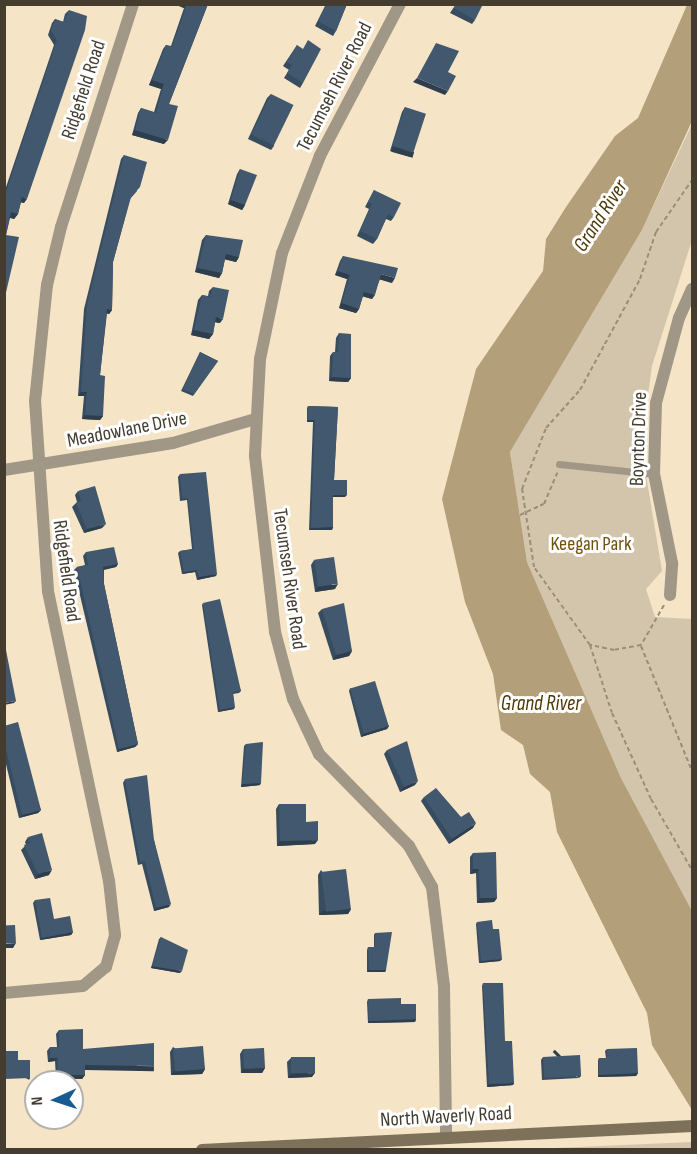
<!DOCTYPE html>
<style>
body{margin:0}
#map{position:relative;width:697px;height:1154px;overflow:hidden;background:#f5e4c5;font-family:"Sofia Sans Condensed",sans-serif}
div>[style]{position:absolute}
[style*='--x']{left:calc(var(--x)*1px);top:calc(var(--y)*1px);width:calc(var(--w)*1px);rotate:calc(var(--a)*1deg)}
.green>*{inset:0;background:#d3c5ac}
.water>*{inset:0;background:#b39f7a}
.path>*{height:2px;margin-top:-1px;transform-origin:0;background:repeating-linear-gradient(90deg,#9a8e78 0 4.5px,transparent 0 7.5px)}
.lane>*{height:7px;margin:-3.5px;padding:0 3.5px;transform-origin:3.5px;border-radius:3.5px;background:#a09787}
.street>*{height:12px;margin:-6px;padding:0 6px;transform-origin:6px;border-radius:6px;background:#a09787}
.secondary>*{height:12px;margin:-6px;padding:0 6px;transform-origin:6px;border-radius:6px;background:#7e715a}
.wall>*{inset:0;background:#384c5f}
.shaded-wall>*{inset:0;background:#2e3e4d;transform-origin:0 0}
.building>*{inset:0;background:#41586e;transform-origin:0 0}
span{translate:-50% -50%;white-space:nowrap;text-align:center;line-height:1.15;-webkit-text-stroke:6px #fff;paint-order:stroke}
.street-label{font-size:20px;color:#433c2f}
.park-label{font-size:20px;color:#6f5212}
.water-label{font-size:21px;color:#4e3807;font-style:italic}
.frame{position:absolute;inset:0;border:6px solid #433c2f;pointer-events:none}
.north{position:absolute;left:24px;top:1070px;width:60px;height:60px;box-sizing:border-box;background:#fff;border:2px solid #b4b1ac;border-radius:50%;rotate:267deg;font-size:16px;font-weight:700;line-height:24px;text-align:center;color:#433c2f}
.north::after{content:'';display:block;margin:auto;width:21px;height:27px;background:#185b90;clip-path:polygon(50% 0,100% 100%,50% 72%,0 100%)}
</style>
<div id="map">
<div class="green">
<i style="clip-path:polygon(692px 124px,692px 240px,652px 366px,641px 445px,662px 571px,646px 589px,655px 617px,692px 619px,692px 911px,621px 778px,527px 562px,510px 452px,642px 230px)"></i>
<i style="clip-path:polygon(692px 1142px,692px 1149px,532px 1149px)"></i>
</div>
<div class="water">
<i style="clip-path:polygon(687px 5px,692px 5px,692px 121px,642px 230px,510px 452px,527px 562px,621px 778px,692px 911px,692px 1110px,652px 1045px,647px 1013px,557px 832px,550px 792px,530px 774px,523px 745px,501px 730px,493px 674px,465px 602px,442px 499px,476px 369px,543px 271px,546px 239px,566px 207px,615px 136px,638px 118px)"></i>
</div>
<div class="path">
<i style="--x:520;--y:515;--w:26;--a:-25"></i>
<i style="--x:544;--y:504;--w:34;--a:-67"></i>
<i style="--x:664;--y:605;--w:46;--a:119.9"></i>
<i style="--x:641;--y:645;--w:27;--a:170"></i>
<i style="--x:614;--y:650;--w:25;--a:-168"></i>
<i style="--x:590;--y:645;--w:96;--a:-125.7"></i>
<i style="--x:534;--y:567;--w:79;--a:-98.7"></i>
<i style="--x:522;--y:489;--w:66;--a:-68.5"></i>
<i style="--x:546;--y:428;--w:51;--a:-48.2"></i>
<i style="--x:580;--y:390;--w:126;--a:-61.6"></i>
<i style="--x:640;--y:279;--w:50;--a:-71.2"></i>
<i style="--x:656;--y:232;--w:63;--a:-55.3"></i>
<i style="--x:590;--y:645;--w:71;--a:72.1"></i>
<i style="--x:612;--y:713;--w:94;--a:65.6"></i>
<i style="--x:651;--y:799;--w:82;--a:60"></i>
<i style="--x:641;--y:646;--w:135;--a:67.8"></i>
</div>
<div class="lane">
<i style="--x:559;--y:464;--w:96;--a:6"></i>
</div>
<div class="street">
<i style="--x:400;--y:4;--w:172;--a:117.8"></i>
<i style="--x:320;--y:156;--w:104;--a:111.4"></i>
<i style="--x:282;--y:253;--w:108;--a:101.7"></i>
<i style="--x:260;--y:359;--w:97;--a:93"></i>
<i style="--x:255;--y:456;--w:177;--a:83.5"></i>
<i style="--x:275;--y:632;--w:69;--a:75"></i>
<i style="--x:293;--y:699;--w:61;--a:64.7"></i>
<i style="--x:319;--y:754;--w:129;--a:45.6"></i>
<i style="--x:409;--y:846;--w:47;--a:60.7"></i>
<i style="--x:432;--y:887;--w:100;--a:83.1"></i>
<i style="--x:444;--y:986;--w:150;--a:89.2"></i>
<i style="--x:4;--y:470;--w:171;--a:-9.1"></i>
<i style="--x:173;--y:443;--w:85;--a:-16.3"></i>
<i style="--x:670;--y:595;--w:32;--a:-86"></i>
<i style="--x:672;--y:563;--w:91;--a:-101.4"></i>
<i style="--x:654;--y:474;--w:71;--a:-88.4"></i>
<i style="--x:656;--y:403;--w:88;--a:-74.9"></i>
<i style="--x:679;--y:318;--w:32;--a:-66"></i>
<i style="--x:4;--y:993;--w:79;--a:-5.1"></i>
<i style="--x:83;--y:986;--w:30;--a:-40"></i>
<i style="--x:106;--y:967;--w:33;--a:-74"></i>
<i style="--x:115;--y:935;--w:54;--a:-96.3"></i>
<i style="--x:109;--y:881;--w:296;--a:-101.9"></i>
<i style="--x:48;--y:591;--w:190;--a:-93.9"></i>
<i style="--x:35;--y:401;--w:117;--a:-84.1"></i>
<i style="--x:47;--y:285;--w:60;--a:-76.4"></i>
<i style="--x:61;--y:227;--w:234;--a:-72.1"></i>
</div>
<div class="secondary">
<i style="--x:202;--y:1150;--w:491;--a:-2.8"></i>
</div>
<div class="wall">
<i style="clip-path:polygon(179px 4px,208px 4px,169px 104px,164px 144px,132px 135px,138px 113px,141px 108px,154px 112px,161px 89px,149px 85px,163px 49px,166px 45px,171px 46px,184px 8px,179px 6px)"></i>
<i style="clip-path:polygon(326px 4px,347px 4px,336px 31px,333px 36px,315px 26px)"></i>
<i style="clip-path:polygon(456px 4px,475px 20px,472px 24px,450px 13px)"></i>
<i style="clip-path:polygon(69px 10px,24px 203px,21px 202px,18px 214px,14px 219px,10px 218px,6px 235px,4px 301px,4px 193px,54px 45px,48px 35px,52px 23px,55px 19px,63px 22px,65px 14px)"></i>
<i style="clip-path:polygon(297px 45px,303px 83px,300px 88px,284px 78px,289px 70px,283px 66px)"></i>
<i style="clip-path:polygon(271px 94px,274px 146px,271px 150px,248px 139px,267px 98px)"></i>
<i style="clip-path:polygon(405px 107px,411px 157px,390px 151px,402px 112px)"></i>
<i style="clip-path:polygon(124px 155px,137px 191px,130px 199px,113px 262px,112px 310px,109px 314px,107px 313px,100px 375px,103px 416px,100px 420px,82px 419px,84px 396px,78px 396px,84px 309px,121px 159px)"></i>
<i style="clip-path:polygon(240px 169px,245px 205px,242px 210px,228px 204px,237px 174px)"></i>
<i style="clip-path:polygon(374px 190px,394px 217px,391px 221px,386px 219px,377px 239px,373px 244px,357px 236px,369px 209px,365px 207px)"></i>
<i style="clip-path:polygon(206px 235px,239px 257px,236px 262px,225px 259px,222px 273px,219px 278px,195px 272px,202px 240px)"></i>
<i style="clip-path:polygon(343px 256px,392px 283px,380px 279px,372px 299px,363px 296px,359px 309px,356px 313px,339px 308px,347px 279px,335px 275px,340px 261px)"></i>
<i style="clip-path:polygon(213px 287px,220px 323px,215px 322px,213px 334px,209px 339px,191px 335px,198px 300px,202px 295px,208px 296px,209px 291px)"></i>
<i style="clip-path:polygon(339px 333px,351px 378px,348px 382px,329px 381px,330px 356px,333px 352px,335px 352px,336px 338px)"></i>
<i style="clip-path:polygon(200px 352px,218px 361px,193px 396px,181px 391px)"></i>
<i style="clip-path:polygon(308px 406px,338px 407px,334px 480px,345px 497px,333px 497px,333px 527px,332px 530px,309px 530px,313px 422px,307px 422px,307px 408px)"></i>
<i style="clip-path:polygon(180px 474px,216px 576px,197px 580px,195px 572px,182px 574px,178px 553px,180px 551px,192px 549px,187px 500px,180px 501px,178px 477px)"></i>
<i style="clip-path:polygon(78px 491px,102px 528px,84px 533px,72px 507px,77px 502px,75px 495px)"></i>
<i style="clip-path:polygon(86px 552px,118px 564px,116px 567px,104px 570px,104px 584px,138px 744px,135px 747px,117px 752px,74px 570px,77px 567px,85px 565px,83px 556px)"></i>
<i style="clip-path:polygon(314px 560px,335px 589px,315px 592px,311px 565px)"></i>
<i style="clip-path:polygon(203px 603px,241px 691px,239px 693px,233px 694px,234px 709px,218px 712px,202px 605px)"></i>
<i style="clip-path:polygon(322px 609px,352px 651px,349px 656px,333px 660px,318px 613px)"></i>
<i style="clip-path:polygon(350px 688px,389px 726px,387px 729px,361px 737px,349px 691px)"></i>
<i style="clip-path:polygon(4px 726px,41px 810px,38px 813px,19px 818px,4px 756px)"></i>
<i style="clip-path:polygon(246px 744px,260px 785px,241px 787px,244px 746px)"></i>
<i style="clip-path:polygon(387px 750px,415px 785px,400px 792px,384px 754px)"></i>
<i style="clip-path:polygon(125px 779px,154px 840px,169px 907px,154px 911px,142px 864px,138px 865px,123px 783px)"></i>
<i style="clip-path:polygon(424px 797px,461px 817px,473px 828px,449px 844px,421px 801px)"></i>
<i style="clip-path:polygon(279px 804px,315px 844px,277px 846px,276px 809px)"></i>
<i style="clip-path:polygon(28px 837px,49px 875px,35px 879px,21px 850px,26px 845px,25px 842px)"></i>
<i style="clip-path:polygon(473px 853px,497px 898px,494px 902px,477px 903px,476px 873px,470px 874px,470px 857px)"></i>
<i style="clip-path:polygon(321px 870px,351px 909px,348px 914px,319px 915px,318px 875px)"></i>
<i style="clip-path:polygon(35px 900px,54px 919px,73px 932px,71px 935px,40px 940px,33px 903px)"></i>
<i style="clip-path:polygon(477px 922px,502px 959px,500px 961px,479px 963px,476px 924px)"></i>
<i style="clip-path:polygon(375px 933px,386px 970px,385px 972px,367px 972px,367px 950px,368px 947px,374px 947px,374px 935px)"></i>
<i style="clip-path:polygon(161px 937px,180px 973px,151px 968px,159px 939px)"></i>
<i style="clip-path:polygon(483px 983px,505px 1041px,514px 1083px,513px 1085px,487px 1087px,482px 986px)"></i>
<i style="clip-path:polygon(368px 999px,401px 1004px,416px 1019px,415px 1022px,368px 1023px,367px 1002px)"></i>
<i style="clip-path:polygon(59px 1030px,83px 1049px,152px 1070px,85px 1069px,85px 1075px,82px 1079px,56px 1079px,55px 1061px,48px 1062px,47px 1051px,50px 1047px,57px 1047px,56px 1034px)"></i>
<i style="clip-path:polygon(173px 1047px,205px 1069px,202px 1074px,171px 1075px,170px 1052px)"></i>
<i style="clip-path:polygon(243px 1049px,265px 1068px,262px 1073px,241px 1073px,240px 1054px)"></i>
<i style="clip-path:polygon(607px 1049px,638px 1073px,636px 1076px,598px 1077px,598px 1060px,599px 1058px,606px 1058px,605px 1051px)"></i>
<i style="clip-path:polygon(543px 1057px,579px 1078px,542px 1080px,541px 1060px)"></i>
<i style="clip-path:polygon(291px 1058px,312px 1077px,288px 1078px,287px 1062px)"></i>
</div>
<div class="shaded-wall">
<i style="clip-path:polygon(180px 4px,187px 4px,184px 8px,179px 6px)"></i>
<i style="clip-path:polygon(417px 78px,448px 91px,445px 95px,413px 82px)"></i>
<i style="clip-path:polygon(152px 80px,164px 84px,161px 89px,149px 85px)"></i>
<i style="clip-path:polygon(135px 130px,168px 140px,164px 144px,132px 135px)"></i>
<i style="left:393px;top:146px;width:22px;height:6px;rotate:16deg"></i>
<i style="clip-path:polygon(22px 197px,27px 199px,24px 203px,19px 202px)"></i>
<i style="clip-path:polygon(231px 200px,245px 205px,242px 210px,228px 204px)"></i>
<i style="clip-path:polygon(11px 212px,18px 214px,14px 219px,8px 217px)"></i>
<i style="clip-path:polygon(226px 254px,239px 257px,236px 262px,223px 259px)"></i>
<i style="clip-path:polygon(198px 268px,222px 273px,219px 278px,195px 272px)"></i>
<i style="clip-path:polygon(338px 271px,350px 275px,347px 279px,335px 275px)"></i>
<i style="clip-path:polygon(381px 274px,395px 278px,392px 283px,378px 279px)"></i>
<i style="clip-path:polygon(364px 292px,375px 295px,372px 299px,361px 296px)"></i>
<i style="clip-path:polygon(342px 303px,359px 309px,356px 313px,339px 308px)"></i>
<i style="clip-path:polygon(107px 309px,112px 310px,109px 314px,104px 313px)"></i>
<i style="clip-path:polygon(216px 317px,223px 319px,220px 323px,213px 322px)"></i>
<i style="clip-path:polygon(194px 330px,213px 334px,209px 339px,191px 335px)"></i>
<i style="clip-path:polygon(332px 377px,351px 378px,348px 382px,329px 381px)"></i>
<i style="clip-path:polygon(81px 392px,87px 392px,84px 396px,78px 396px)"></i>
<i style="clip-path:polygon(85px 415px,103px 416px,100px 420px,82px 419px)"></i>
<i style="clip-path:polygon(308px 420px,315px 420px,313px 422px,307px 422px)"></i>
<i style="clip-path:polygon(333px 495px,347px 495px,345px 497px,331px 497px)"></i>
<i style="clip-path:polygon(106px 524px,102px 528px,84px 533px,87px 529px)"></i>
<i style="clip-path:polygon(333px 527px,332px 530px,309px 530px,311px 528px)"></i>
<i style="clip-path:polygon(118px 564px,116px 567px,101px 570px,103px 567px)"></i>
<i style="clip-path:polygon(197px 570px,195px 572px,182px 574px,184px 572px)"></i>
<i style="clip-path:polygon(217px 574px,216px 576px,197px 580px,199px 577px)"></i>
<i style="clip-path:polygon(338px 584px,335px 589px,315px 592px,318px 587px)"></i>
<i style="clip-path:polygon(352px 651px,349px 656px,333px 660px,336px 655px)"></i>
<i style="clip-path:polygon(16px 701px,14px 703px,4px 705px,4px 703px)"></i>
<i style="clip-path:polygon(235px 707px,234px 709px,218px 712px,220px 710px)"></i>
<i style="clip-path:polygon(389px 726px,387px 729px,361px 737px,363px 734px)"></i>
<i style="clip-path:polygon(138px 744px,135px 747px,117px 752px,119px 749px)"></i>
<i style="clip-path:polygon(418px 781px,415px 785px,400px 792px,404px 787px)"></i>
<i style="clip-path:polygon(261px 783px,260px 785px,241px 787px,242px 784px)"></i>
<i style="clip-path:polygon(41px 810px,38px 813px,19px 818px,22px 815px)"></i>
<i style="clip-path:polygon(476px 823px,473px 828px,449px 844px,452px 839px)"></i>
<i style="clip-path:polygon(318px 840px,315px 844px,277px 846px,280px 841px)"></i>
<i style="clip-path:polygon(473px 869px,479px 869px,476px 873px,470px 874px)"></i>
<i style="clip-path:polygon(52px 870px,49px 875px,35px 879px,38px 874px)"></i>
<i style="clip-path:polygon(480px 898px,497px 898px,494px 902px,477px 903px)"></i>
<i style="clip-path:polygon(171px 904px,169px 907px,154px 911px,156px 908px)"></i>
<i style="clip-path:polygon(351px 909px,348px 914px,319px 915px,323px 911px)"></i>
<i style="clip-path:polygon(73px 932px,71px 935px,40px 940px,42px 938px)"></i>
<i style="clip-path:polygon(16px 943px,13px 948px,4px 948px,4px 944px)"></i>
<i style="clip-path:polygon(502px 959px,500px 961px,479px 963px,481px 961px)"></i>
<i style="clip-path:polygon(152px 966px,182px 971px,180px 973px,151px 968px)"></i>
<i style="clip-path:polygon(369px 970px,386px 970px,385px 972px,367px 972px)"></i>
<i style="clip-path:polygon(416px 1019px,415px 1022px,368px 1023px,369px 1021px)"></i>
<i style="clip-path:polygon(50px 1058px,58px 1058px,55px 1061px,48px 1062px)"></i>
<i style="left:85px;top:1065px;width:69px;height:5px;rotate:1deg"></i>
<i style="clip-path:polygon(244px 1068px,265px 1068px,262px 1073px,241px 1073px)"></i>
<i style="clip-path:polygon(205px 1069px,202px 1074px,171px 1075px,174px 1071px)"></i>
<i style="clip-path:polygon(315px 1073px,312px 1077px,288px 1078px,291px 1074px)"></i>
<i style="clip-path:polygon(638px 1073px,636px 1076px,598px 1077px,599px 1075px)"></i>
<i style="clip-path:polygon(58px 1075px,85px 1075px,82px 1079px,56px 1079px)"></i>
<i style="left:581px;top:1076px;width:3px;height:37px;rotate:135deg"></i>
<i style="left:30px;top:1078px;width:2px;height:26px;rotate:117deg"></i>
<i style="clip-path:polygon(514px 1083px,513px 1085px,487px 1087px,489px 1084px)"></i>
</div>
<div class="building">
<i style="clip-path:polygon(187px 4px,208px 4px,169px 104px,178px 106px,168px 140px,135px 130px,141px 108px,156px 113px,164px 84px,152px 80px,166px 45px,172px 47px)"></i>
<i style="clip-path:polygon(327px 4px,347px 4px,336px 31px,318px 21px)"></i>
<i style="clip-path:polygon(456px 4px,483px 4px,475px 20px,454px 8px)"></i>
<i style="clip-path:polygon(69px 10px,87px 16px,85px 30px,27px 199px,22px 197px,18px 214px,11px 212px,6px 235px,19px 237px,4px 301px,4px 198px,57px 40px,51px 30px,55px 19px,64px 22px)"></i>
<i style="clip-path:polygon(308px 40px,321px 49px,303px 83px,287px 73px,292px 65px,287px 62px,297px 45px,303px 49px)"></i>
<i style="clip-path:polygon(436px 43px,459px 51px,448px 72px,456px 76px,448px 91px,417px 78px)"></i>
<i style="left:271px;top:94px;width:25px;height:45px;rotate:26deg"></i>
<i style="left:405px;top:107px;width:22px;height:41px;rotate:18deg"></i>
<i style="clip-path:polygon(124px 155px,147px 162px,140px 187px,131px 197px,113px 262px,112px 310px,107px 309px,100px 375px,105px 376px,103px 416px,85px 415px,87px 392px,81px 392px,87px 305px)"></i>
<i style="clip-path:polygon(240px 169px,257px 175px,245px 205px,231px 200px)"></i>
<i style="clip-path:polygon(374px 190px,401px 203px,394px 217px,388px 214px,377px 239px,360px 231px,372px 204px,368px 202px)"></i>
<i style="clip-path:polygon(206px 235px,243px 240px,239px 257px,226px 254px,222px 273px,198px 268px)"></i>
<i style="clip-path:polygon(343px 256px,398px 268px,395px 278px,381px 274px,375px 295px,364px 292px,359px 309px,342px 303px,350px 275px,338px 271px)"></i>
<i style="clip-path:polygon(213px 287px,229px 290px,223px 319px,216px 317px,213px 334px,194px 330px,202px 295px,210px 297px)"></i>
<i style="clip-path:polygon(339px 333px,351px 334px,351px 378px,332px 377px,333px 352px,338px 352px)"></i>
<i style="clip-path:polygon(200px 352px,218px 361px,194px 394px,183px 389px)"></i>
<i style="clip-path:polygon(308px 406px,338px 407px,334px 480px,347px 480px,347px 495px,333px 495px,333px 527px,311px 528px,315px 420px,308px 420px)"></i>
<i style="clip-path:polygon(206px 472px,217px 574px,199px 577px,197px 570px,184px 572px,180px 551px,194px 549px,188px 498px,182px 498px,180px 474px)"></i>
<i style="clip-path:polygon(95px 486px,106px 524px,87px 529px,76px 503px,81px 501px,78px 491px)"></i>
<i style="clip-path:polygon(114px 547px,118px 564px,103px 567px,104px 584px,138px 744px,119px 749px,77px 567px,88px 565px,86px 552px)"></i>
<i style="left:334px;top:557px;width:27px;height:20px;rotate:82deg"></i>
<i style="clip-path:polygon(220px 599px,241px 691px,233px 692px,235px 707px,220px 710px,203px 603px)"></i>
<i style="clip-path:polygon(344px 603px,352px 651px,336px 655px,322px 609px)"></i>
<i style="clip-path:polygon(4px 640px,16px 701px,4px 703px)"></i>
<i style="left:375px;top:681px;width:47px;height:26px;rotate:73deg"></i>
<i style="clip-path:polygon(18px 722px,41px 810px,22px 815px,4px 741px,4px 726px)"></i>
<i style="clip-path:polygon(407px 741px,418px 781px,404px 787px,387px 750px)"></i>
<i style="clip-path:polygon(263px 742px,261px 783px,242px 784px,246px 744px)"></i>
<i style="clip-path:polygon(147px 775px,154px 840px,171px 904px,156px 908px,145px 861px,140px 862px,125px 779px)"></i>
<i style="clip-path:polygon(436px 788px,461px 817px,469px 812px,476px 823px,452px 839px,424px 797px)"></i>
<i style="clip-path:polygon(279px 804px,306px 804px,306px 822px,318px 821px,318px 840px,280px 841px)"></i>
<i style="clip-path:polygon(42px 833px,52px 870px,38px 874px,24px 845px,30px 843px,28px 837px)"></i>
<i style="clip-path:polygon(496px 852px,497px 898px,480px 898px,479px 869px,473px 869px,473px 853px)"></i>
<i style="left:346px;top:869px;width:40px;height:25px;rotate:83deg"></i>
<i style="clip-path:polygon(50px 898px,54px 919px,70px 916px,73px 932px,42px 938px,35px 900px)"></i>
<i style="clip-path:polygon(492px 920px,493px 929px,499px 929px,502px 959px,481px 961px,477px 922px)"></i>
<i style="left:15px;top:925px;width:18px;height:11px;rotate:87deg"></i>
<i style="clip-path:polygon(392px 932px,386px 970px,369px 970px,368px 947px,375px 947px,375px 933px)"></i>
<i style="clip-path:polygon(161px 937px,188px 950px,182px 971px,152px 966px)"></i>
<i style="clip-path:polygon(483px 983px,503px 983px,505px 1041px,512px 1041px,514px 1083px,489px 1084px)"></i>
<i style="clip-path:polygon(401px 998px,401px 1004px,416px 1004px,416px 1019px,369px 1021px,368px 999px)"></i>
<i style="clip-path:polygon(83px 1029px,83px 1049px,154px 1043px,154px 1066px,85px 1065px,85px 1075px,58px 1075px,58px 1058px,50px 1058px,50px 1047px,59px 1047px,59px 1030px)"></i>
<i style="left:203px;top:1046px;width:23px;height:30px;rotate:85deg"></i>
<i style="left:264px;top:1048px;width:20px;height:21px;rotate:87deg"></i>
<i style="clip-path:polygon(637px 1048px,638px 1073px,599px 1075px,599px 1058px,607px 1058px,607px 1049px)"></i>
<i style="clip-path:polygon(4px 1051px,18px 1051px,18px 1060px,30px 1060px,30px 1078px,4px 1079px)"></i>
<i style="left:580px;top:1055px;width:21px;height:37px;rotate:87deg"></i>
<i style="left:315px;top:1057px;width:16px;height:24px;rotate:90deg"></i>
</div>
<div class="street-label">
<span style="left:335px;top:87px;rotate:-63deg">Tecumseh River Road</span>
<span style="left:84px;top:90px;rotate:-72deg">Ridgefield Road</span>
<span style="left:127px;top:430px;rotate:-11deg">Meadowlane Drive</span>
<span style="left:639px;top:439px;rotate:-88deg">Boynton Drive</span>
<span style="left:66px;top:571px;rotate:82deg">Ridgefield Road</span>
<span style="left:289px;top:579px;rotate:82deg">Tecumseh River Road</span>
<span style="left:446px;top:1117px;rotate:-3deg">North Waverly Road</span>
</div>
<div class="park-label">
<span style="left:591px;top:544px">Keegan Park</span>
</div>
<div class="water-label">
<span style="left:601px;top:216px;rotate:-57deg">Grand River</span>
<span style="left:541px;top:704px">Grand River</span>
</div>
<div class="frame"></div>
<div class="north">N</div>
</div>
